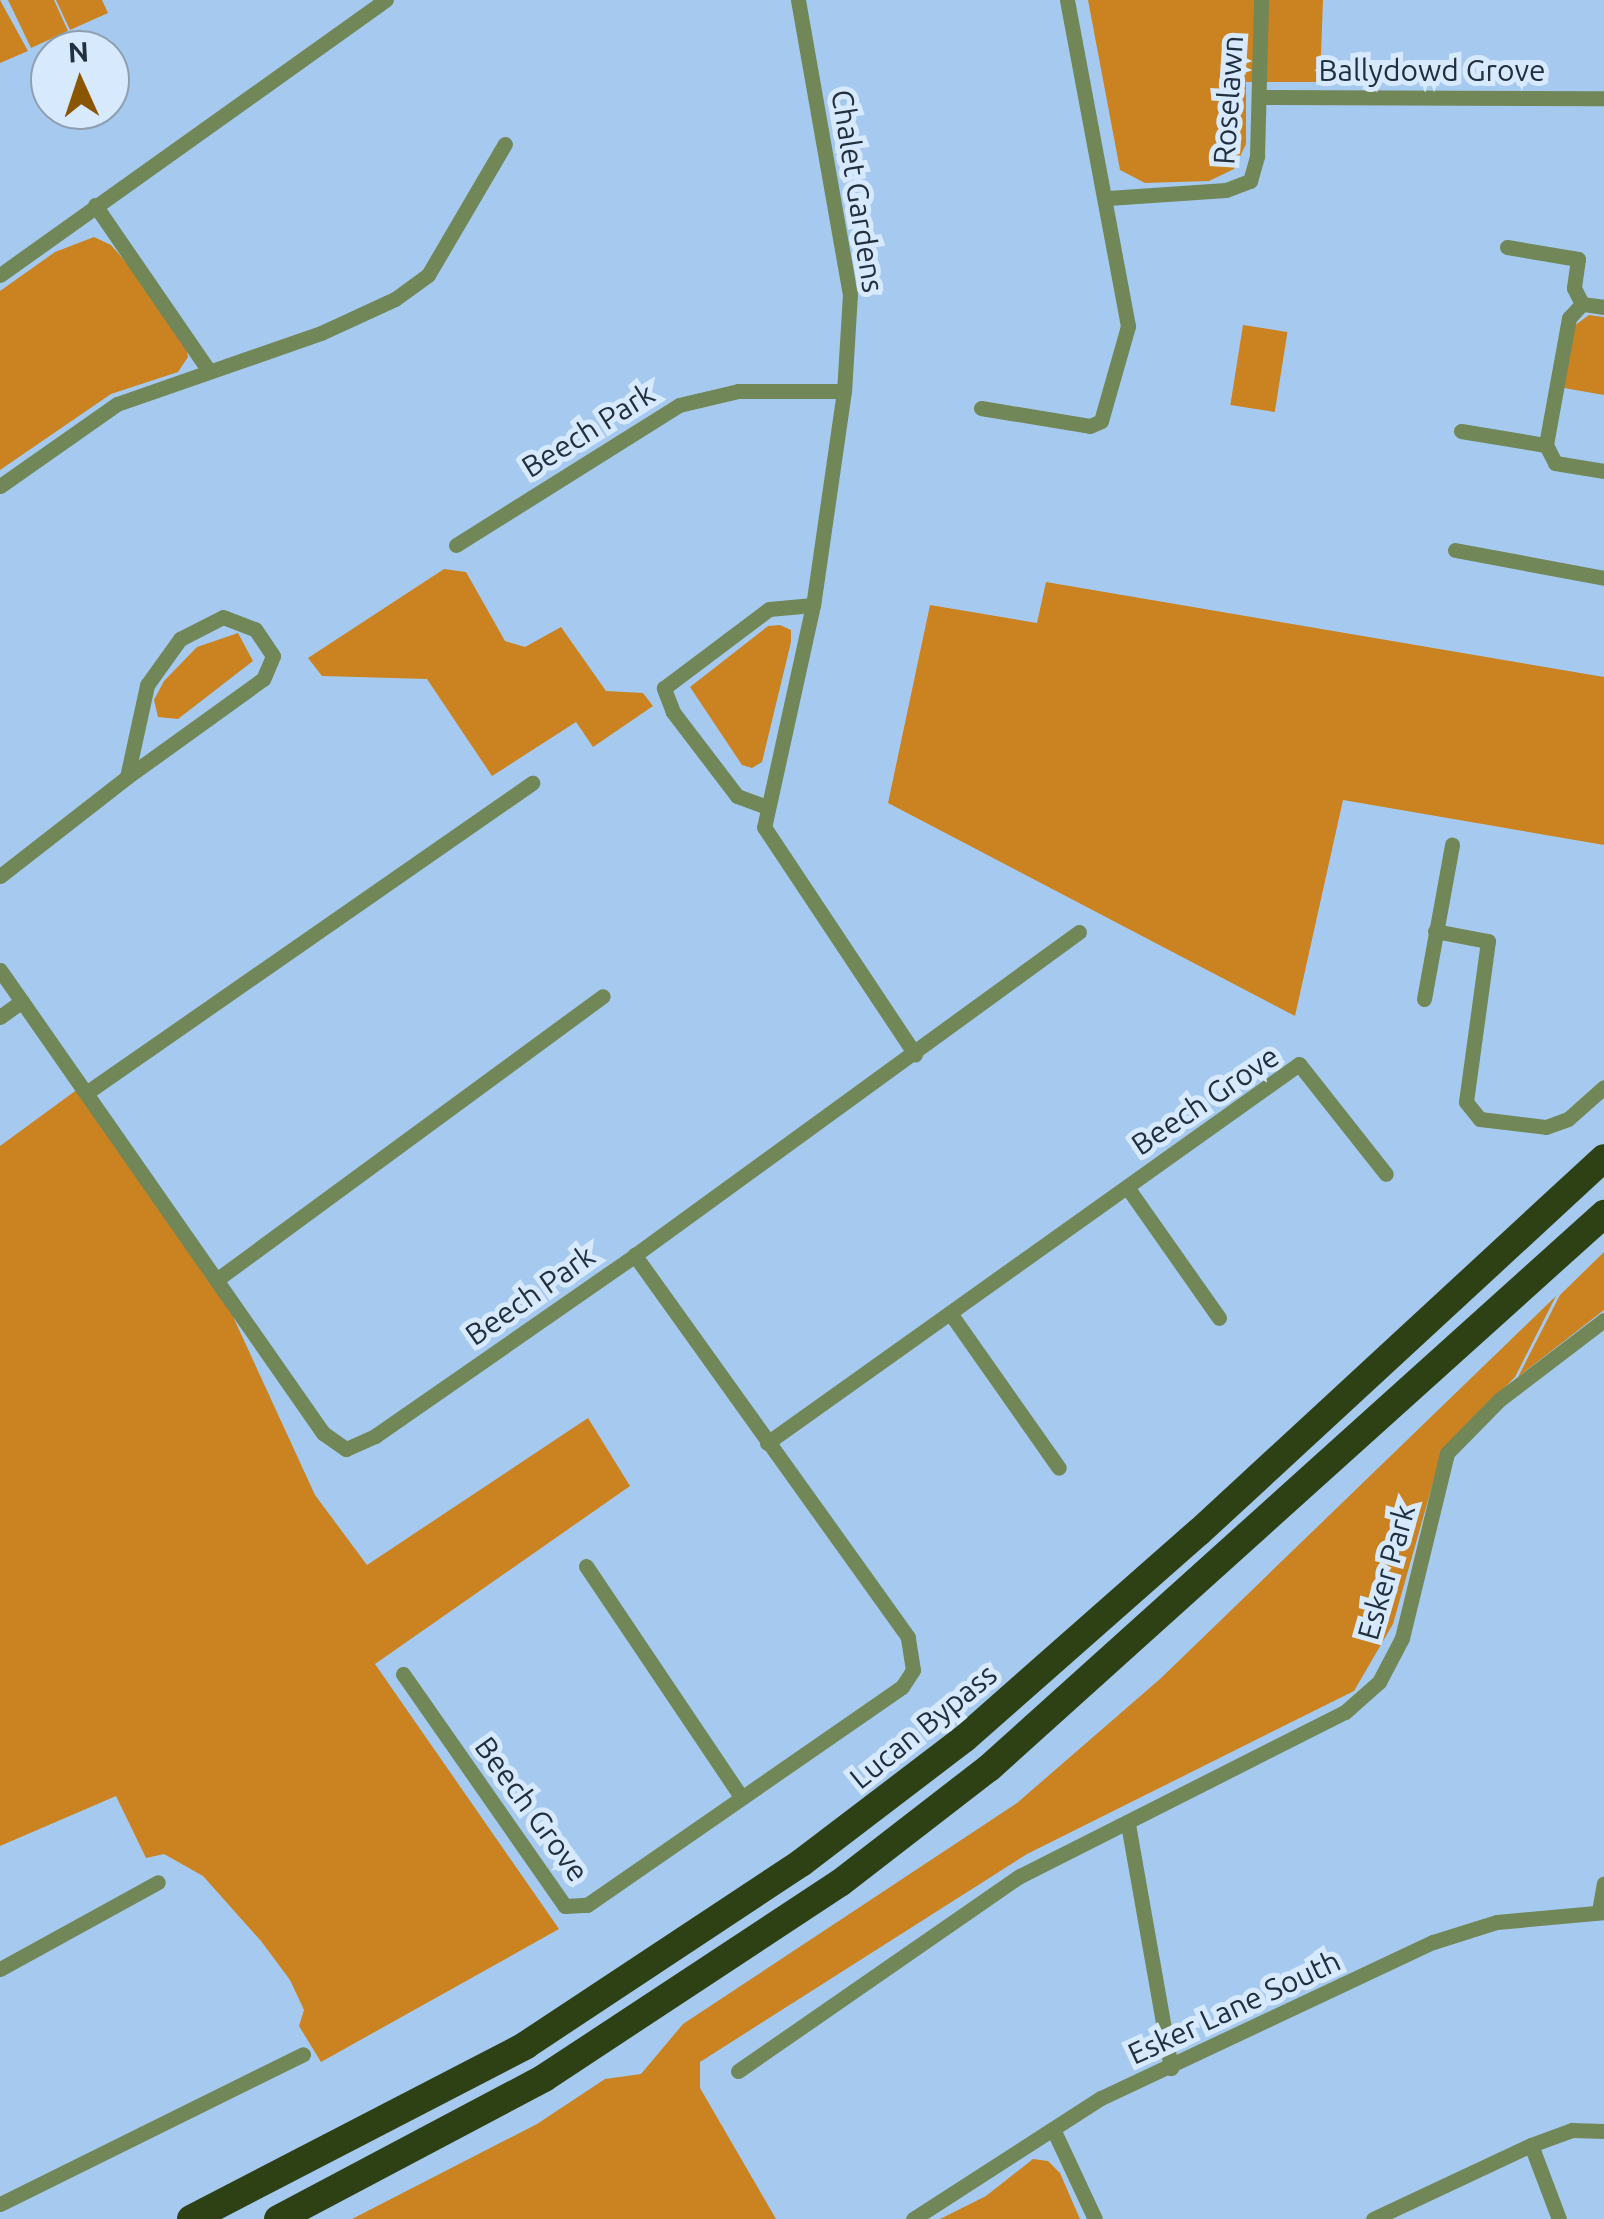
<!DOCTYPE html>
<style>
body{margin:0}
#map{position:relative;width:1604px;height:2219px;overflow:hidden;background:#a6caef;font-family:Ubuntu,sans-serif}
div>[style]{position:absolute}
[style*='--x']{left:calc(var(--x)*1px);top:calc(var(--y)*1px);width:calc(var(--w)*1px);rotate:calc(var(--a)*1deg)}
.green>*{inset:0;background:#ca8320;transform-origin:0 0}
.minor>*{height:15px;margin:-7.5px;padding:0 7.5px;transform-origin:7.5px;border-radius:7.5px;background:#718758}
.trunk>*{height:28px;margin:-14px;padding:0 14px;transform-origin:14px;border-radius:14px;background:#2e4114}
span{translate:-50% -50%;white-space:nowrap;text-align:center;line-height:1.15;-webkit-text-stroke:10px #d7e9fc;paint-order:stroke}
.street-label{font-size:30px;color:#212f3e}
.north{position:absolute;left:30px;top:30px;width:100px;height:100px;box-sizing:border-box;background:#d7e9fc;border:2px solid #8e9fb0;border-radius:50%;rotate:357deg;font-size:28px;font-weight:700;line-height:40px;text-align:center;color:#212f3e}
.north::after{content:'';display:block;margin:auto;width:35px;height:45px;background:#8a5602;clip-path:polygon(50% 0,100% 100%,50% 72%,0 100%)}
</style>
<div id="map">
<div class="green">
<i style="clip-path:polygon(0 0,28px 51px,0 63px)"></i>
<i style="clip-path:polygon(8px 0,54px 0,68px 31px,31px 48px)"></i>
<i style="clip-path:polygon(56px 0,102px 0,108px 13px,70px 30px)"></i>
<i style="clip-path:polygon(1088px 0,1323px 0,1320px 82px,1246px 82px,1246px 144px,1234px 169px,1209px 181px,1145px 183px,1120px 170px)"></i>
<i style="clip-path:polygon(94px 237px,111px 245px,131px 268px,185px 342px,188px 357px,178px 372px,111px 394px,0 470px,0 291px,55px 252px)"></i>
<i style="clip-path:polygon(1589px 315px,1604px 317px,1604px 395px,1564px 388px,1574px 326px)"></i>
<i style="left:1243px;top:325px;width:45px;height:81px;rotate:9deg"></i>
<i style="clip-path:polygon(444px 569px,466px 572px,505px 641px,525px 647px,561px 627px,606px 691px,643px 693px,653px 706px,593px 747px,576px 722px,492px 776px,427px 679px,322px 676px,308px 658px)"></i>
<i style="clip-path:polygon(1046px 582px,1604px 677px,1604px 845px,1343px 800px,1295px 1016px,888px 803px,930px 605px,1037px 623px)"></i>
<i style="clip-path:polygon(780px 625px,791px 630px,791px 642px,762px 762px,752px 768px,742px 765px,690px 687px,768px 626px)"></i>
<i style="clip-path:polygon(238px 633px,253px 661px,178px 719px,158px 717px,154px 700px,164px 681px,197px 647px)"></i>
<i style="clip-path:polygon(82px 1086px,213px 1273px,315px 1495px,367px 1565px,588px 1418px,630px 1486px,375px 1664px,559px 1929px,321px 2062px,299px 2026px,304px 2010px,290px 1980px,261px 1941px,203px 1876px,164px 1854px,146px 1858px,116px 1796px,0 1846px,0 1146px)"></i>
<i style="clip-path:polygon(1604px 1252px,1604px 1310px,1518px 1377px,1560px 1295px)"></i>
<i style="clip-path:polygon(1556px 1296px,1515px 1377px,1442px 1451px,1393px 1624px,1354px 1691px,1027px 1854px,700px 2062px,700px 2088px,776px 2219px,352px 2219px,537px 2124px,605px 2079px,641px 2074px,683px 2024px,1017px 1803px,1160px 1679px)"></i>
<i style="clip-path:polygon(1033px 2159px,1048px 2161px,1060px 2173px,1080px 2219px,940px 2219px,986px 2196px)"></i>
</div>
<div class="minor">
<i style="--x:798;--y:0;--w:299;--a:80"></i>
<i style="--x:850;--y:294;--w:97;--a:93.5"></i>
<i style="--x:1260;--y:97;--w:344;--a:0.2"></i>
<i style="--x:1108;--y:198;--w:118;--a:-3.9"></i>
<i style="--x:1226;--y:190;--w:26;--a:-21"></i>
<i style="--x:1250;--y:181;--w:26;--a:-74"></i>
<i style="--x:1257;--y:156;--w:156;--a:-88.5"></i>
<i style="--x:95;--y:205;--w:201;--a:55.5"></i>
<i style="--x:1507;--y:247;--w:72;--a:9.6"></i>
<i style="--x:1578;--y:259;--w:29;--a:98"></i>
<i style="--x:1574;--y:288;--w:18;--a:63"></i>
<i style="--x:0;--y:275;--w:474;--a:-35.5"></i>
<i style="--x:1604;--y:307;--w:22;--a:-172"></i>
<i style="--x:1582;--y:304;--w:19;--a:133"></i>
<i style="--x:1569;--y:318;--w:129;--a:100.3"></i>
<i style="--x:1546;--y:445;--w:20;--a:63"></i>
<i style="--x:1555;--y:463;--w:50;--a:9.3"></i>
<i style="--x:981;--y:408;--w:110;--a:9.4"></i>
<i style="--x:1090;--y:426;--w:12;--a:-24"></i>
<i style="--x:1101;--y:421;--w:99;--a:-74.1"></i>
<i style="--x:1128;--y:326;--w:332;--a:-100.6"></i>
<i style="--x:1461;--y:431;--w:86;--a:9.4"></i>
<i style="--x:0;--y:486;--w:143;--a:-35"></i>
<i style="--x:117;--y:404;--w:216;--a:-19.2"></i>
<i style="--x:321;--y:333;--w:81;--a:-24.7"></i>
<i style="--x:395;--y:299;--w:41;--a:-36"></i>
<i style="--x:428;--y:275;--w:152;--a:-59.6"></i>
<i style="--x:456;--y:545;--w:263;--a:-32.1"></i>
<i style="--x:679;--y:405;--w:61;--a:-13.3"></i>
<i style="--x:738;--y:391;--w:106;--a:0"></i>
<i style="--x:844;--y:391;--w:216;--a:98.2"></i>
<i style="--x:813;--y:605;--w:227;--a:102.4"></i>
<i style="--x:764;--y:827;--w:273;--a:56.4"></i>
<i style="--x:1455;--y:550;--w:152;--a:10.6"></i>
<i style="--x:223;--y:617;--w:34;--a:21"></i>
<i style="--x:255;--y:629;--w:32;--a:56"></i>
<i style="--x:273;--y:656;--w:25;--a:113"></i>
<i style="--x:263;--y:679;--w:168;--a:144.2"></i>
<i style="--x:127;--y:777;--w:94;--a:-77.7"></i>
<i style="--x:147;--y:685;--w:57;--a:-54.3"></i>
<i style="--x:180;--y:639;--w:48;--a:-27.1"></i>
<i style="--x:767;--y:807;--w:32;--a:-160"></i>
<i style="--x:737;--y:796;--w:106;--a:-127.3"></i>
<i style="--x:673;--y:712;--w:26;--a:-111"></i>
<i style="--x:664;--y:688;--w:131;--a:-37"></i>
<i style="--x:769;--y:609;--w:44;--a:-5.2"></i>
<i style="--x:0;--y:876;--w:161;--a:-37.9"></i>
<i style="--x:1435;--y:931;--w:54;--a:10.7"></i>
<i style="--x:1488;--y:941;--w:162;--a:97.8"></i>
<i style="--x:1466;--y:1102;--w:22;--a:51"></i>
<i style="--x:1480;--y:1119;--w:66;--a:6.9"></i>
<i style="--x:1546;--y:1127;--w:23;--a:-20"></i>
<i style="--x:1568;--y:1119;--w:48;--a:-41.6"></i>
<i style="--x:0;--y:970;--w:565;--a:55.1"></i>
<i style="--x:323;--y:1433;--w:28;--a:35"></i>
<i style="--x:346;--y:1449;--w:32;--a:-24"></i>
<i style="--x:375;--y:1436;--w:317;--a:-34.8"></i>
<i style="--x:635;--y:1255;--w:549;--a:-36.04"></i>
<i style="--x:1424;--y:999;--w:157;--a:-79.7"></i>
<i style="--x:0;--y:1017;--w:27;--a:-36"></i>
<i style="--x:89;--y:1091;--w:540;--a:-34.81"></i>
<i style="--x:1127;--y:1187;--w:160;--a:54.9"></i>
<i style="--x:219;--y:1278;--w:476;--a:-36.3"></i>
<i style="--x:950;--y:1313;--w:189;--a:54.9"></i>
<i style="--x:767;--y:1443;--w:653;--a:-35.47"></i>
<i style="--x:1299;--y:1064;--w:140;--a:51.7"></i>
<i style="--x:586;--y:1566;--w:278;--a:56.1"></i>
<i style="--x:403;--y:1674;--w:283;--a:55.1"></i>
<i style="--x:565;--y:1906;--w:22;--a:-3"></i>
<i style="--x:587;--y:1905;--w:383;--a:-34.7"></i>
<i style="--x:902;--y:1687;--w:20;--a:-57"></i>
<i style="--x:913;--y:1670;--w:33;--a:-99"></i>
<i style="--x:908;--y:1637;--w:470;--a:-125.6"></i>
<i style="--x:1128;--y:1824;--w:248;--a:80"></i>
<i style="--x:1599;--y:1911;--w:28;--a:-80"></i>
<i style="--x:0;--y:1969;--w:180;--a:-28.8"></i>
<i style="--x:738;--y:2071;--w:343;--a:-34.7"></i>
<i style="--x:1020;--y:1876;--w:364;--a:-26.8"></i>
<i style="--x:1345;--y:1712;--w:45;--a:-41.4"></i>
<i style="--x:1379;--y:1682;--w:50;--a:-62.4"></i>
<i style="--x:1402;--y:1638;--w:190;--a:-76.3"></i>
<i style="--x:1447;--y:1453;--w:74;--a:-45.5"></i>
<i style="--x:1499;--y:1400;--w:132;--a:-37.3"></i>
<i style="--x:1053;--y:2129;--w:99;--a:65"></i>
<i style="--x:1531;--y:2145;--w:79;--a:69.3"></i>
<i style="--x:0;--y:2204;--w:338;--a:-26.3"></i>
<i style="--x:913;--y:2219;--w:224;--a:-32.8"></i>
<i style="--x:1101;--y:2098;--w:367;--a:-25.2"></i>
<i style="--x:1433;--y:1942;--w:67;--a:-17.4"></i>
<i style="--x:1497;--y:1922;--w:107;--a:-5.3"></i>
<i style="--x:1373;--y:2219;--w:174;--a:-25.1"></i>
<i style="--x:1531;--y:2145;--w:44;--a:-20.1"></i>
<i style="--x:1572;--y:2130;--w:32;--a:2"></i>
</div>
<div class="trunk">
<i style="--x:191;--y:2219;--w:377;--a:-27.4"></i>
<i style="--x:526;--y:2045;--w:330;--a:-33.5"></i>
<i style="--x:801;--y:1863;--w:206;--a:-37.3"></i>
<i style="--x:965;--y:1738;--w:312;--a:-41.4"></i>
<i style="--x:1199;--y:1532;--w:551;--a:-42.72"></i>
<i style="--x:278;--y:2219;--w:301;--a:-27.9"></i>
<i style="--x:544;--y:2078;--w:354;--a:-33.4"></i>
<i style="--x:840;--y:1883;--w:188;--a:-37.7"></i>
<i style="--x:989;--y:1768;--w:828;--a:-42.01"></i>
</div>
<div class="street-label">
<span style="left:1432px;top:70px">Ballydowd Grove</span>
<span style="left:1228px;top:100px;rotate:-86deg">Roselawn</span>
<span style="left:858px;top:191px;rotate:81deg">Chalet Gardens</span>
<span style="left:588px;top:430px;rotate:-32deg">Beech Park</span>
<span style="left:1205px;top:1100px;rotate:-34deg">Beech Grove</span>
<span style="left:530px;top:1295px;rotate:-35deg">Beech Park</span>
<span style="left:1386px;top:1572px;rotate:-74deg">Esker Park</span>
<span style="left:923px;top:1726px;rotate:-39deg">Lucan Bypass</span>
<span style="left:532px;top:1809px;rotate:54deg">Beech Grove</span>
<span style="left:1234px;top:2007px;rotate:-25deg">Esker Lane South</span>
</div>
<div class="north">N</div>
</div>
